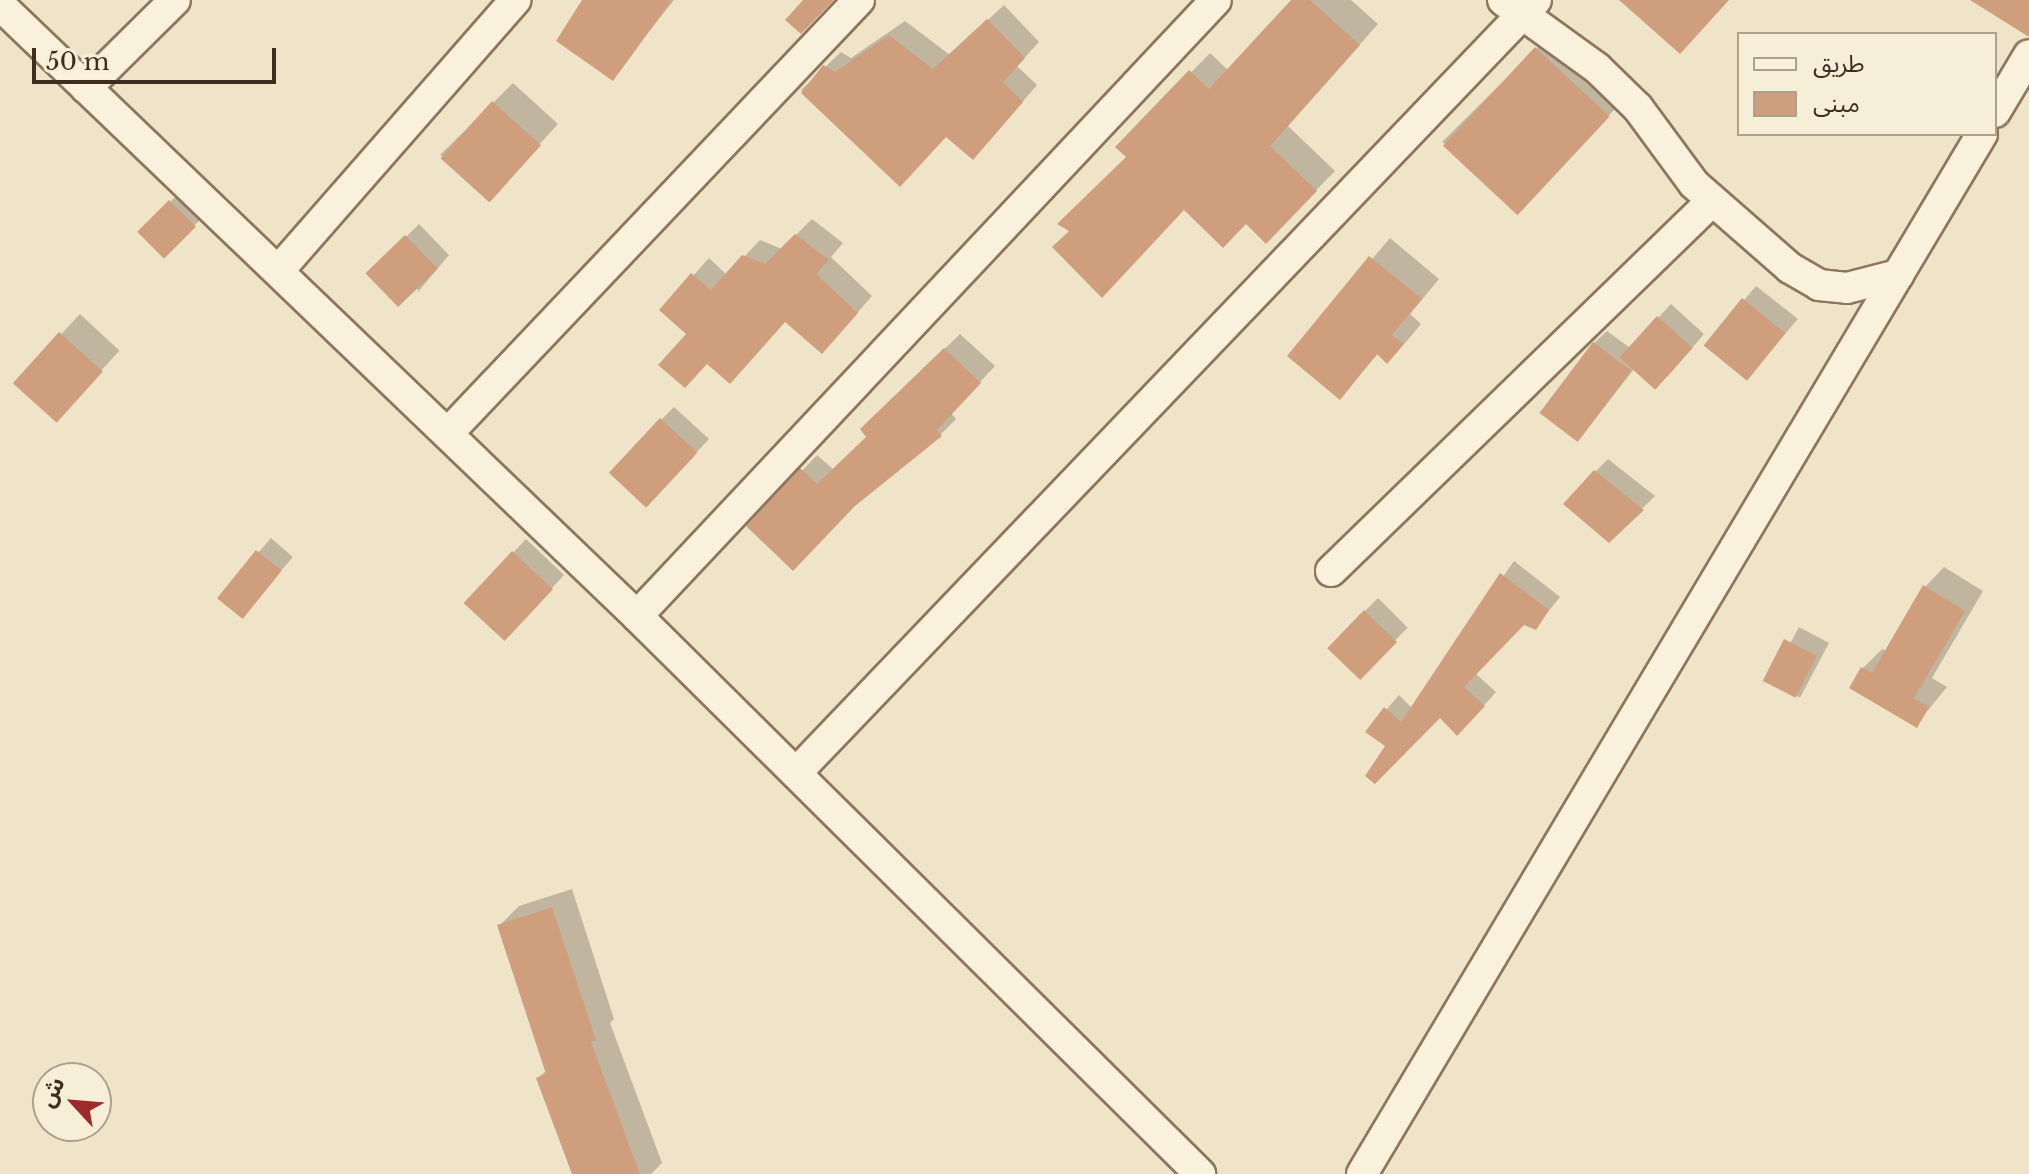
<!DOCTYPE html>
<meta charset="utf-8">
<style>
body{margin:0}
#map{position:relative;width:2029px;height:1174px;overflow:hidden;background:#f0e4c8;font-family:"Libre Baskerville","Noto Sans Arabic",serif}
div>[style]{position:absolute}
[style*='--x']{left:calc(var(--x)*1px);top:calc(var(--y)*1px);width:calc(var(--w)*1px);rotate:calc(var(--a)*1deg)}
.shadow>*{inset:0;background:#0003;transform-origin:0 0}
.building>*{inset:0;background:#cf9f7d;transform-origin:0 0}
.roads{filter:drop-shadow(2px 0 #8d765c) drop-shadow(-2px 0 #8d765c) drop-shadow(0 2px #8d765c) drop-shadow(0 -2px #8d765c)}
.minor>*{height:30px;margin:-15px;padding:0 15px;transform-origin:15px;border-radius:15px;background:#faf1dc}
span{translate:-50% -50%;white-space:nowrap;text-align:center;line-height:1.15;-webkit-text-stroke:6px #f7eed8;paint-order:stroke}
.legend{position:absolute;left:1737px;top:32px;width:260px;height:104px;box-sizing:border-box;background:#f7eed8;border:2px solid #ada18e;margin:0;padding:10px 14px;list-style:none;font-size:24px;color:#3d2e20}
.legend li{display:flex;align-items:center;gap:16px;height:40px}
.legend b{width:40px;border:2px solid #ada18e}
.north{position:absolute;left:32px;top:1062px;width:80px;height:80px;box-sizing:border-box;background:#f7eed8;border:2px solid #ada18e;border-radius:50%;rotate:296deg;font-size:22px;font-weight:700;line-height:32px;text-align:center;color:#3d2e20}
.north::after{content:'';display:block;margin:auto;width:28px;height:36px;background:#9e2a2b;clip-path:polygon(50% 0,100% 100%,50% 72%,0 100%)}
.scale{position:absolute;left:32px;top:48px;width:244px;height:36px;box-sizing:border-box;border:4px solid #3d2e20;border-top:0;padding-left:10px;font-size:24px;line-height:28px;white-space:nowrap;color:#3d2e20;-webkit-text-stroke:6px #f7eed8;paint-order:stroke}
</style>
<div id="map">
<div class="shadow">
<i style="clip-path:polygon(588px 0,674px 0,612px 78px)"></i>
<i style="clip-path:polygon(1294px 0,1351px 0,1378px 24px,1288px 126px,1335px 171px,1266px 241px,1246px 222px,1184px 208px,1072px 230px,1128px 157px,1118px 147px,1210px 53px,1229px 71px)"></i>
<i style="clip-path:polygon(1004px 5px,1039px 42px,1017px 66px,1037px 85px,988px 142px,946px 135px,900px 184px,801px 90px,841px 52px,851px 58px,905px 21px,950px 55px)"></i>
<i style="clip-path:polygon(1556px 29px,1626px 97px,1540px 190px,1442px 142px)"></i>
<i style="clip-path:polygon(513px 83px,558px 124px,505px 182px,440px 155px)"></i>
<i style="left:183px;top:189px;width:34px;height:59px;rotate:45deg"></i>
<i style="clip-path:polygon(812px 219px,843px 243px,831px 257px,872px 296px,837px 336px,786px 320px,688px 334px,662px 310px,709px 258px,727px 275px,760px 240px,782px 249px)"></i>
<i style="clip-path:polygon(419px 224px,449px 255px,418px 292px,406px 237px)"></i>
<i style="clip-path:polygon(1390px 238px,1439px 279px,1410px 314px,1421px 324px,1406px 342px,1387px 361px,1379px 353px,1339px 397px,1290px 356px)"></i>
<i style="clip-path:polygon(1756px 286px,1798px 319px,1757px 366px,1706px 345px)"></i>
<i style="clip-path:polygon(1671px 304px,1704px 334px,1668px 376px,1634px 369px,1579px 439px,1594px 343px,1607px 331px,1630px 348px)"></i>
<i style="left:80px;top:314px;width:54px;height:95px;rotate:43deg"></i>
<i style="clip-path:polygon(960px 334px,995px 366px,951px 413px,956px 419px,941px 434px,749px 526px,817px 455px,834px 470px,869px 437px,862px 429px)"></i>
<i style="clip-path:polygon(674px 407px,709px 439px,660px 492px,661px 420px)"></i>
<i style="clip-path:polygon(1608px 459px,1655px 496px,1609px 541px,1595px 472px)"></i>
<i style="left:271px;top:538px;width:29px;height:79px;rotate:41deg"></i>
<i style="clip-path:polygon(526px 539px,564px 575px,517px 626px,466px 602px)"></i>
<i style="clip-path:polygon(1514px 561px,1560px 597px,1536px 627px,1524px 622px,1475px 673px,1496px 692px,1470px 721px,1440px 715px,1387px 746px,1368px 731px,1399px 695px,1412px 708px)"></i>
<i style="clip-path:polygon(1944px 567px,1983px 591px,1932px 678px,1947px 687px,1916px 725px,1852px 687px,1863px 668px,1882px 649px,1887px 651px,1925px 587px)"></i>
<i style="left:1378px;top:598px;width:42px;height:69px;rotate:45deg"></i>
<i style="left:1799px;top:627px;width:34px;height:62px;rotate:28deg"></i>
<i style="clip-path:polygon(572px 889px,614px 1019px,610px 1023px,662px 1163px,651px 1174px,574px 1174px,538px 1078px,547px 1070px,499px 926px,519px 906px)"></i>
</div>
<div class="building">
<i style="clip-path:polygon(582px 0,672px 0,613px 81px,556px 41px)"></i>
<i style="clip-path:polygon(803px 0,834px 0,801px 34px,785px 20px)"></i>
<i style="clip-path:polygon(1291px 0,1310px 0,1360px 45px,1270px 146px,1317px 191px,1266px 244px,1246px 224px,1223px 248px,1184px 210px,1102px 298px,1052px 247px,1069px 231px,1057px 224px,1126px 157px,1115px 147px,1189px 70px,1209px 89px)"></i>
<i style="clip-path:polygon(1619px 0,1729px 0,1680px 54px)"></i>
<i style="clip-path:polygon(1970px 0,2029px 0,2029px 37px)"></i>
<i style="clip-path:polygon(987px 19px,1025px 58px,1003px 82px,1023px 102px,973px 160px,946px 137px,900px 187px,801px 93px,823px 65px,835px 72px,889px 35px,933px 69px)"></i>
<i style="left:1535px;top:47px;width:102px;height:135px;rotate:43deg"></i>
<i style="left:492px;top:101px;width:66px;height:77px;rotate:42deg"></i>
<i style="left:169px;top:200px;width:38px;height:45px;rotate:45deg"></i>
<i style="clip-path:polygon(795px 234px,829px 260px,816px 274px,858px 313px,822px 354px,785px 322px,730px 384px,707px 364px,685px 388px,658px 365px,686px 334px,659px 310px,691px 273px,711px 290px,742px 255px,765px 264px)"></i>
<i style="left:405px;top:235px;width:47px;height:55px;rotate:46deg"></i>
<i style="clip-path:polygon(1369px 256px,1422px 299px,1392px 335px,1404px 344px,1387px 364px,1377px 354px,1340px 400px,1287px 356px)"></i>
<i style="left:1742px;top:298px;width:56px;height:61px;rotate:39deg"></i>
<i style="left:1657px;top:316px;width:48px;height:56px;rotate:42deg"></i>
<i style="left:59px;top:332px;width:59px;height:69px;rotate:42deg"></i>
<i style="left:1593px;top:342px;width:48px;height:89px;rotate:37deg"></i>
<i style="clip-path:polygon(944px 348px,981px 383px,937px 430px,942px 436px,855px 506px,793px 571px,746px 526px,800px 468px,817px 484px,866px 437px,860px 429px)"></i>
<i style="left:660px;top:418px;width:51px;height:75px;rotate:43deg"></i>
<i style="clip-path:polygon(1594px 470px,1644px 510px,1609px 543px,1563px 504px)"></i>
<i style="left:256px;top:550px;width:33px;height:62px;rotate:39deg"></i>
<i style="left:512px;top:551px;width:56px;height:71px;rotate:43deg"></i>
<i style="clip-path:polygon(1500px 573px,1549px 610px,1536px 630px,1524px 625px,1464px 687px,1485px 706px,1457px 736px,1440px 718px,1375px 784px,1365px 776px,1385px 746px,1365px 732px,1384px 707px,1401px 722px)"></i>
<i style="clip-path:polygon(1923px 585px,1965px 611px,1914px 698px,1929px 707px,1917px 728px,1849px 688px,1861px 667px,1872px 673px)"></i>
<i style="left:1364px;top:610px;width:46px;height:53px;rotate:44deg"></i>
<i style="left:1784px;top:639px;width:37px;height:47px;rotate:27deg"></i>
<i style="clip-path:polygon(552px 907px,596px 1040px,591px 1042px,640px 1174px,572px 1174px,536px 1078px,546px 1074px,497px 925px)"></i>
</div>
<div class="roads">
<div class="minor">
<i style="--x:1503;--y:0;--w:116;--a:35.9"></i>
<i style="--x:1597;--y:68;--w:57;--a:44.3"></i>
<i style="--x:1638;--y:108;--w:94;--a:53.6"></i>
<i style="--x:1694;--y:184;--w:128;--a:41.2"></i>
<i style="--x:1790;--y:268;--w:34;--a:30"></i>
<i style="--x:1819;--y:285;--w:28;--a:6"></i>
<i style="--x:1847;--y:288;--w:53;--a:-14.3"></i>
<i style="--x:0;--y:5;--w:883;--a:43.81"></i>
<i style="--x:637;--y:616;--w:793;--a:44.74"></i>
<i style="--x:86;--y:88;--w:125;--a:-44.7"></i>
<i style="--x:1995;--y:112;--w:66;--a:-59.2"></i>
<i style="--x:279;--y:270;--w:359;--a:-48.8"></i>
<i style="--x:448;--y:433;--w:597;--a:-46.49"></i>
<i style="--x:1331;--y:571;--w:531;--a:-44.16"></i>
<i style="--x:637;--y:616;--w:845;--a:-46.77"></i>
<i style="--x:796;--y:773;--w:1070;--a:-46.25"></i>
<i style="--x:1362;--y:1174;--w:1211;--a:-59.2"></i>
</div>
</div>
<ul class="legend">
<li><b style="height:10px;background:#faf1dc"></b>طريق</li>
<li><b style="height:22px;background:#cf9f7d"></b>مبنى</li>
</ul>
<div class="north">ش</div>
<div class="scale">50 m</div>
</div>
